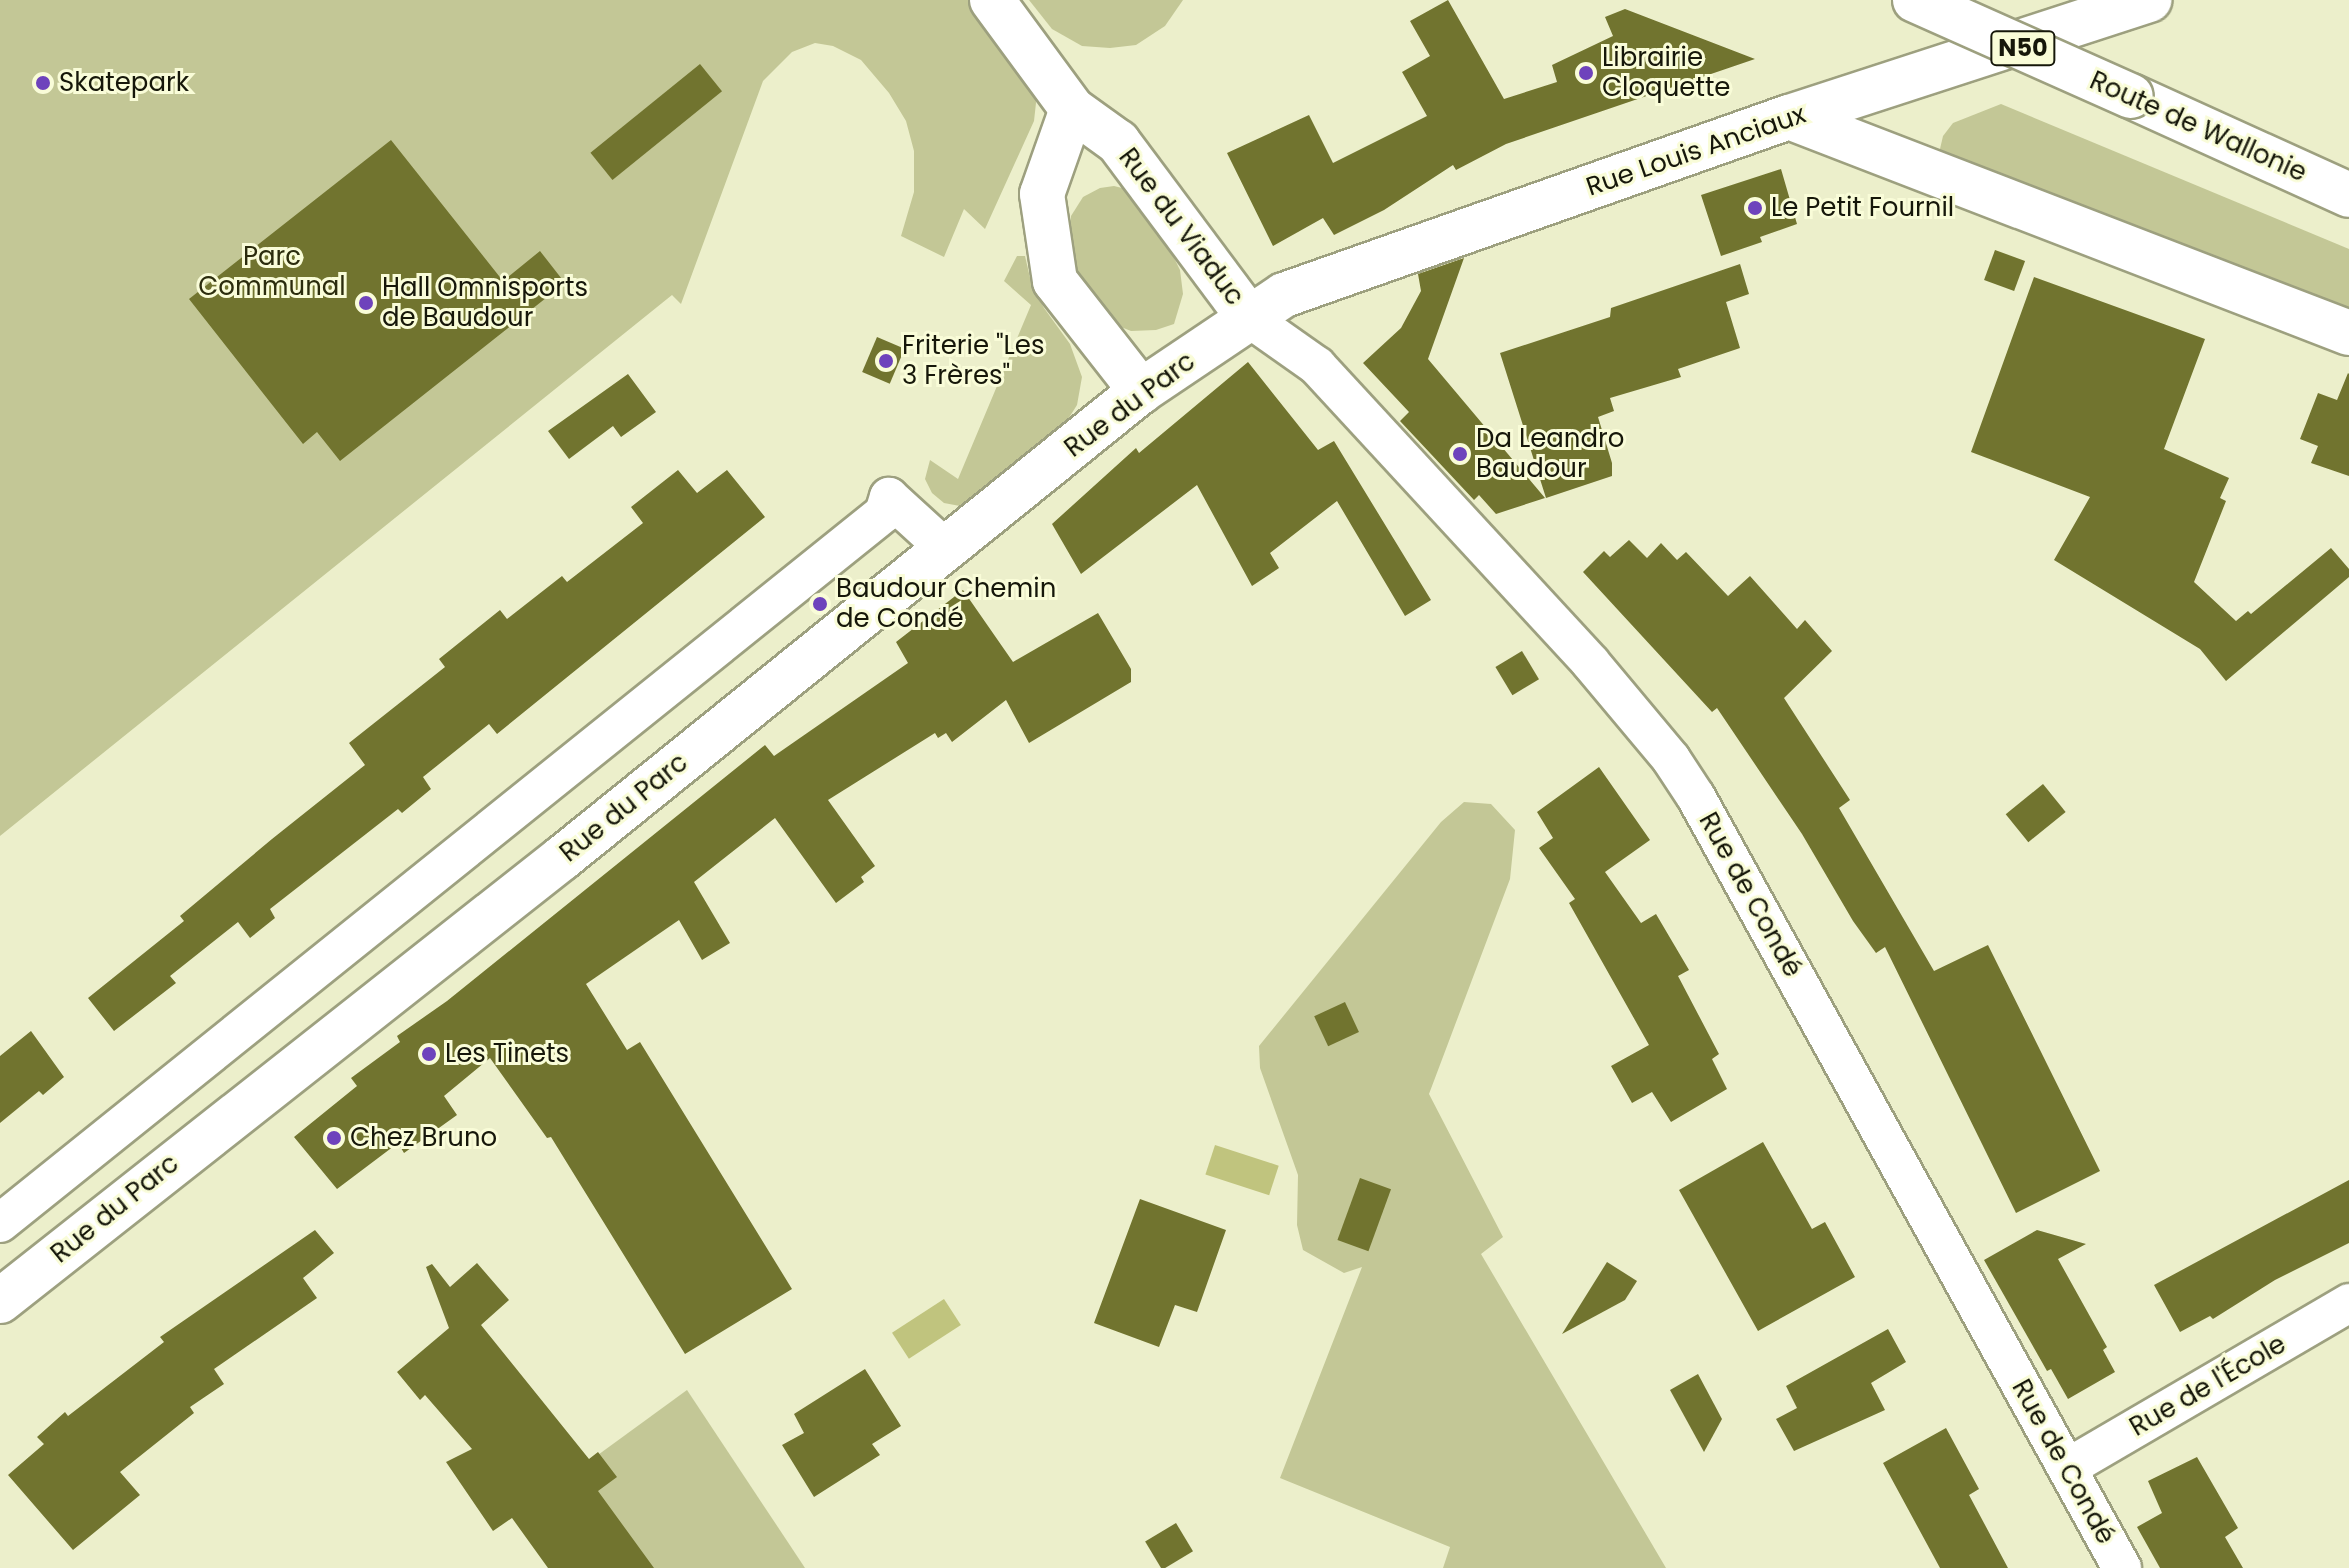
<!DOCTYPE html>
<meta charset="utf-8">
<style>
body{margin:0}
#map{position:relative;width:2349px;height:1568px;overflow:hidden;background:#ecefcb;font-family:Poppins,sans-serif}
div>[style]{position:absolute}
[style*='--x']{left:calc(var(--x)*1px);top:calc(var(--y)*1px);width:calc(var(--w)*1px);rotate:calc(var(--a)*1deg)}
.green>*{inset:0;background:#c3c796}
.water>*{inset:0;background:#c0c47e;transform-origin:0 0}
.building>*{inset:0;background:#71742f;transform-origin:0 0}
.roads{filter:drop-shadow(2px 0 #9da07f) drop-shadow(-2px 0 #9da07f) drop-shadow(0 2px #9da07f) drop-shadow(0 -2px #9da07f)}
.minor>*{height:38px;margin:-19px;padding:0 19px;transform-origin:19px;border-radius:19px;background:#fff}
.tertiary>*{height:44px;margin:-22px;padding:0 22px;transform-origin:22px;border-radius:22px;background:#fff}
.primary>*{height:44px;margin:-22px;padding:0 22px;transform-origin:22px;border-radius:22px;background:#fff}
.bridges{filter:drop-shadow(2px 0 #9da07f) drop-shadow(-2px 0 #9da07f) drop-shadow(0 2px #9da07f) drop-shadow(0 -2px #9da07f)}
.primary-bridge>*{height:44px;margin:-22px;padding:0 22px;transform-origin:22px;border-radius:22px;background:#fff}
.dots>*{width:22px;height:22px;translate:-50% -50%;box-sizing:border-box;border:4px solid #f9fcd8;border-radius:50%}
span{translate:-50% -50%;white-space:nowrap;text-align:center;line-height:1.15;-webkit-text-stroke:6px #f9fcd8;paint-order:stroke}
.shield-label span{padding:2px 6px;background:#f9fcd8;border:2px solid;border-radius:6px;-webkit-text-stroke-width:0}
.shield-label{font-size:24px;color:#16170a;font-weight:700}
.poi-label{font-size:26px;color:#16170a}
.left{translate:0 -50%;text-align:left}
.street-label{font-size:26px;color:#16170a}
.park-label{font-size:26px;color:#2b2c0d}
</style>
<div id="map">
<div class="green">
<i style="clip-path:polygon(0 0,974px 0,1035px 85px,1036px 103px,1034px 121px,985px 229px,964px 209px,944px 257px,901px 236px,914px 192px,914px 151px,906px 121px,889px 93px,861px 60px,833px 46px,815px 43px,792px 52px,763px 81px,681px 304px,672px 295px,0 836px)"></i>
<i style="clip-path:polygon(1029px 0,1183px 0,1165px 26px,1136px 45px,1110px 48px,1082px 46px,1052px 29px)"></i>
<i style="clip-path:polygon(2001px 104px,2349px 249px,2349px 316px,1949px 162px,1940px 149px,1943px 136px,1953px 123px)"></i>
<i style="clip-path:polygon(1114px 186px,1130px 190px,1153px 215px,1180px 270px,1183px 294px,1174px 324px,1156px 330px,1131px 331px,1111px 323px,1072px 271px,1068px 245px,1071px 216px,1083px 197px,1100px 188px)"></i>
<i style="clip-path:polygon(1017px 256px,1025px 256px,1031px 282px,1044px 308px,1070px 344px,1082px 377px,1077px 405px,1065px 424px,980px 496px,960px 506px,944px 503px,932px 493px,925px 479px,930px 460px,958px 479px,1031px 305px,1004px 281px)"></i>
<i style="clip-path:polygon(1464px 802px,1491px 804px,1515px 830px,1510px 879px,1429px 1094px,1503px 1237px,1481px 1254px,1666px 1568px,1443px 1568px,1450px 1547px,1280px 1478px,1362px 1267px,1344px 1273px,1303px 1250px,1297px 1225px,1298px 1175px,1260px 1068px,1259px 1046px,1441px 822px)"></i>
<i style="clip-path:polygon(687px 1390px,805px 1568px,641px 1568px,543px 1495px)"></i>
</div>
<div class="water">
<i style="left:1215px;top:1145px;width:67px;height:31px;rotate:18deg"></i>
<i style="left:944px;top:1299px;width:31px;height:62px;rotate:57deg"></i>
</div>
<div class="building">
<i style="clip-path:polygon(1448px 0,1504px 99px,1557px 82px,1552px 65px,1613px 36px,1605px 17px,1625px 9px,1755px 59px,1506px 144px,1456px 170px,1453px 165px,1384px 210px,1334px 235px,1323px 218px,1273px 246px,1227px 153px,1309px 115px,1333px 163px,1427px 116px,1402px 72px,1430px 56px,1410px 21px)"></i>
<i style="left:700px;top:64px;width:35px;height:141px;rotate:51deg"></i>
<i style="clip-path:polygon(391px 140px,503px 281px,540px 251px,565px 283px,340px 461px,317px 432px,303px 444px,189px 299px)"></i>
<i style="clip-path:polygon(1781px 169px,1797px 224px,1760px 237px,1762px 242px,1721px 256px,1701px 195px)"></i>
<i style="left:1995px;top:250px;width:32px;height:32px;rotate:20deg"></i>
<i style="clip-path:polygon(1464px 258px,1428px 359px,1545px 498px,1496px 514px,1479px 495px,1474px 500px,1400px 421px,1409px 412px,1363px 363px,1401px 328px,1421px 291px,1418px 274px)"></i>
<i style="clip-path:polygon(1740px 264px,1749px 294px,1726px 302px,1740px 348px,1678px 369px,1681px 377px,1610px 398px,1614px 411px,1598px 417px,1612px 463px,1612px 476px,1546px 498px,1500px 353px,1610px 317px,1611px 308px)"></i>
<i style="clip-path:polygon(2034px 277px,2205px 339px,2164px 449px,2229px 478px,2220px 498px,2226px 501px,2194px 582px,2236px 621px,2248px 611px,2251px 614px,2331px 548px,2349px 569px,2349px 577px,2226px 681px,2200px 649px,2054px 560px,2090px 497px,1971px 452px)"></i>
<i style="left:877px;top:337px;width:30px;height:38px;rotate:23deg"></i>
<i style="clip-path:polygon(1248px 362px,1318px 450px,1334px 441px,1431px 600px,1405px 616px,1337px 501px,1270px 553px,1279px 568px,1252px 586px,1197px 485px,1081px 574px,1052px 524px,1136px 448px,1139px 453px)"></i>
<i style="clip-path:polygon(2348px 373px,2349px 374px,2349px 476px,2311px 463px,2318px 446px,2300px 439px,2318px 393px,2337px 400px)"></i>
<i style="clip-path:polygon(628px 374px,656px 412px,621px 437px,613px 426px,569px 459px,548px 431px)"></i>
<i style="clip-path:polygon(678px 470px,697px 493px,727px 470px,765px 517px,497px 734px,489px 724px,423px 777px,431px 789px,402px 813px,398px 809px,270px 909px,275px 918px,250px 938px,238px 922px,170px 976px,176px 983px,114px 1031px,88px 998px,184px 921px,180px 916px,272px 839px,365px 765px,349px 743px,445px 667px,439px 659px,500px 610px,507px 619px,562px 576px,567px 582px,643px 523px,631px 507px)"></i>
<i style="clip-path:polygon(1629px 540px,1647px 558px,1661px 543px,1677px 560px,1686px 552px,1728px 596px,1750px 576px,1797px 629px,1805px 620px,1832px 651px,1784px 698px,1850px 800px,1839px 808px,1934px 971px,1988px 945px,2100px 1171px,2016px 1213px,1885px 947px,1876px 953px,1853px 921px,1802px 834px,1717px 708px,1712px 712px,1583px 572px,1604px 551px,1610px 557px)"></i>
<i style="clip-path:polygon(963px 590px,1013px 662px,1098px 613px,1131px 669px,1131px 682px,1029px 743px,1006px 700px,952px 742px,946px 733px,938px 738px,935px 733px,828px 800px,875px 866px,861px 877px,864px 882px,836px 903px,775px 818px,694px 882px,730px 943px,702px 960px,679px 920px,586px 984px,627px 1050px,640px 1042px,792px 1289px,685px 1354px,551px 1137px,547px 1138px,490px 1058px,444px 1096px,457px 1115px,404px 1153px,398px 1143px,337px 1189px,294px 1137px,357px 1086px,351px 1078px,400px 1042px,397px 1036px,447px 1001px,765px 745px,774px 756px,908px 663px,896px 642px)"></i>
<i style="left:1522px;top:651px;width:33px;height:31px;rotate:59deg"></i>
<i style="clip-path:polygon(1599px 767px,1650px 840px,1605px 872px,1641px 923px,1656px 914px,1689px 970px,1678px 976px,1719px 1054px,1712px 1059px,1727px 1089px,1671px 1122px,1652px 1092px,1632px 1103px,1611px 1066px,1649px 1045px,1569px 903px,1575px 899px,1539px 848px,1553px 838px,1537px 812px)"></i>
<i style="left:2043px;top:784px;width:36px;height:48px;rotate:51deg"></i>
<i style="left:1345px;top:1002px;width:33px;height:34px;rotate:65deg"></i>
<i style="clip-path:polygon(31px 1031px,64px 1077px,43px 1095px,39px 1091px,0 1123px,0 1056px)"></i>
<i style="clip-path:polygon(1763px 1142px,1812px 1229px,1825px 1222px,1855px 1277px,1758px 1331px,1679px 1190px)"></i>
<i style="left:1360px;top:1178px;width:33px;height:66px;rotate:20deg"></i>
<i style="clip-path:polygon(2349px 1180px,2349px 1243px,2275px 1280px,2213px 1319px,2210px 1316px,2180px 1332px,2154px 1285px)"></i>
<i style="clip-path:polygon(1140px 1199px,1226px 1230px,1197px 1312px,1175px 1305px,1159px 1347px,1094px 1323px)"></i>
<i style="clip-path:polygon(315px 1230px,334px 1253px,303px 1278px,317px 1298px,214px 1369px,224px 1384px,190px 1407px,194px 1413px,120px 1472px,140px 1495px,73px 1550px,8px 1475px,44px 1444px,37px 1437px,65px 1412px,68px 1416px,164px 1342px,160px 1337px)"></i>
<i style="clip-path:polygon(2037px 1230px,2086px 1244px,2058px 1259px,2107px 1347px,2103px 1350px,2115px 1372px,2068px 1399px,2051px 1369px,2047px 1371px,1984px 1260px)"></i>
<i style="clip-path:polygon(1607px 1262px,1637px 1281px,1625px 1300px,1562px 1334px)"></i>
<i style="clip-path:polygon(477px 1263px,509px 1300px,481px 1325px,589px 1459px,598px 1452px,617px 1477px,598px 1491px,654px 1568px,548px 1568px,512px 1518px,493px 1531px,446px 1462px,472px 1449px,425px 1395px,420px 1400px,397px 1372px,449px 1328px,426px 1267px,432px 1264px,450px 1287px)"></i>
<i style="clip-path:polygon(1888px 1329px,1906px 1362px,1871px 1383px,1885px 1410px,1794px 1451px,1776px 1419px,1797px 1408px,1786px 1386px)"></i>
<i style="clip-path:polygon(865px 1369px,901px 1426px,872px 1444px,880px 1455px,814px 1497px,782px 1445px,804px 1433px,794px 1414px)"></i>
<i style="clip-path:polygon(1698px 1374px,1722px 1419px,1704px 1452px,1670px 1390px)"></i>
<i style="clip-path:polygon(1946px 1428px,1979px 1489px,1969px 1495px,2008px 1568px,1940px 1568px,1883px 1463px)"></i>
<i style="clip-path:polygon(2197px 1457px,2238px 1528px,2225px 1537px,2243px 1568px,2160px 1568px,2137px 1527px,2162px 1513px,2148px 1481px)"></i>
<i style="left:1176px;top:1523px;width:33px;height:36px;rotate:59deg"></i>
</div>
<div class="roads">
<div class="minor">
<i style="--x:1249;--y:318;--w:83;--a:35.2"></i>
<i style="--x:1317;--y:366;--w:403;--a:47.3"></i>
<i style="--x:1590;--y:662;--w:126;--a:50.1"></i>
<i style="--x:1671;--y:759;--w:45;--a:56.7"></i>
<i style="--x:1696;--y:797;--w:881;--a:61.08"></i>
<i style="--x:0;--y:1223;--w:1134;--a:-38.77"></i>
<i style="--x:884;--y:513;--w:17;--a:-73"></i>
<i style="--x:889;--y:497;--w:79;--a:42.4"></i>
<i style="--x:2067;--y:1468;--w:327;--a:-30.3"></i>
</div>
<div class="tertiary">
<i style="--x:992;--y:0;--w:135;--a:53.7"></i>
<i style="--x:1072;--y:109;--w:57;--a:35.7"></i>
<i style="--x:1118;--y:142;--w:219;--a:53.3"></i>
<i style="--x:1072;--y:109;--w:90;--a:109.4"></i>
<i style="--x:1042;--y:194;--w:88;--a:81.5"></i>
<i style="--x:1055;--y:281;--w:140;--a:52"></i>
<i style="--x:0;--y:1301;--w:716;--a:-38.25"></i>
<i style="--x:562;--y:858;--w:744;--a:-38.89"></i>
<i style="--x:1141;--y:391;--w:172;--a:-33.9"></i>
<i style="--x:1284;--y:295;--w:535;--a:-19.42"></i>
<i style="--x:1789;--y:117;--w:379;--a:-18"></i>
</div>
<div class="primary">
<i style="--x:2131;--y:96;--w:239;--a:24.4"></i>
<i style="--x:1789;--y:117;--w:600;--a:21.09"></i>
</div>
</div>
<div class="bridges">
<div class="primary-bridge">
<i style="--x:1915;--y:0;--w:236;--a:24"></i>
</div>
</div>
<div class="dots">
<i style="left:1586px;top:73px;background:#6e43bc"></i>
<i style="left:43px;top:83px;background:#6e43bc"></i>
<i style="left:1755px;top:208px;background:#6e43bc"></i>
<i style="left:366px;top:303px;background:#6e43bc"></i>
<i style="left:886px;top:361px;background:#6e43bc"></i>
<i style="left:1460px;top:454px;background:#6e43bc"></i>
<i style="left:820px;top:604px;background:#6e43bc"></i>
<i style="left:429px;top:1054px;background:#6e43bc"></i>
<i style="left:334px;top:1138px;background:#6e43bc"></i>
</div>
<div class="shield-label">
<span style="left:2023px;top:48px">N50</span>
</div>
<div class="poi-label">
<span class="left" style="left:1602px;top:73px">Librairie<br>Cloquette</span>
<span class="left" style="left:59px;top:83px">Skatepark</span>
<span class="left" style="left:1771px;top:208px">Le Petit Fournil</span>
<span class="left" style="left:382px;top:303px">Hall Omnisports<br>de Baudour</span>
<span class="left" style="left:902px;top:361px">Friterie "Les<br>3 Frères"</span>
<span class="left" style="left:1476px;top:454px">Da Leandro<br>Baudour</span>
<span class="left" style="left:836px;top:604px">Baudour Chemin<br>de Condé</span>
<span class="left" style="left:445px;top:1054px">Les Tinets</span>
<span class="left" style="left:350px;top:1138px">Chez Bruno</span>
</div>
<div class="street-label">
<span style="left:2198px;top:127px;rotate:24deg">Route de Wallonie</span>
<span style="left:1696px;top:151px;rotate:-19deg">Rue Louis Anciaux</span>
<span style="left:1181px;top:227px;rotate:53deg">Rue du Viaduc</span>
<span style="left:1130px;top:405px;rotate:-37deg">Rue du Parc</span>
<span style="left:624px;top:808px;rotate:-39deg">Rue du Parc</span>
<span style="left:1750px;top:895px;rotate:61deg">Rue de Condé</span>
<span style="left:115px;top:1209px;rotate:-39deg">Rue du Parc</span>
<span style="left:2208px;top:1386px;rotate:-30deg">Rue de l'École</span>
<span style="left:2063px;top:1462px;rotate:61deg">Rue de Condé</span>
</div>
<div class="park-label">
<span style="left:272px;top:272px">Parc<br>Communal</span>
</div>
</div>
